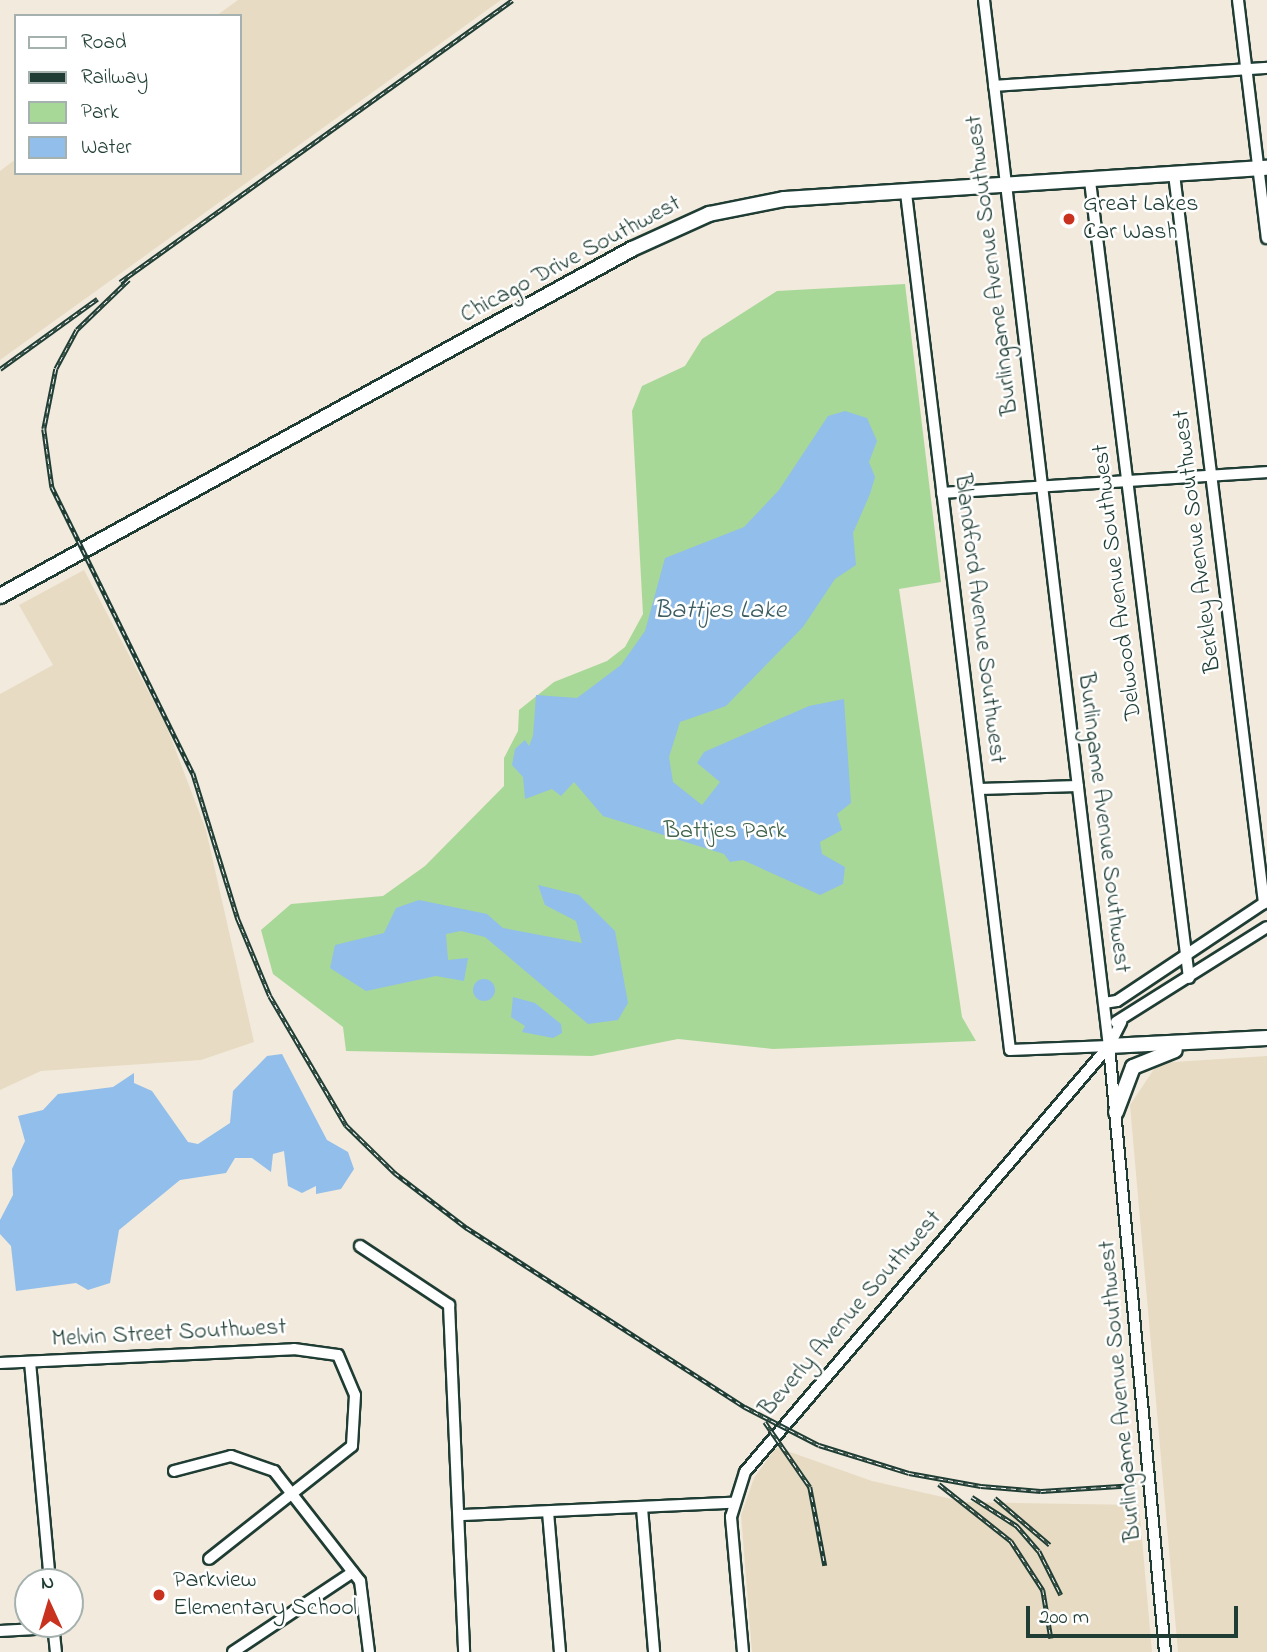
<!DOCTYPE html>
<style>
body{margin:0}
#map{position:relative;width:1267px;height:1652px;overflow:hidden;background:#f2eadc;font-family:"Indie Flower",sans-serif}
div>[style]{position:absolute}
[style*='--x']{left:calc(var(--x)*1px);top:calc(var(--y)*1px);width:calc(var(--w)*1px);rotate:calc(var(--a)*1deg)}
.built>*{inset:0;background:#e8dbc3}
.green>*{inset:0;background:#a7d898}
.water>*{inset:0;background:#91beeb}
.round{border-radius:50%}
.roads{filter:drop-shadow(2px 0 #1f3d34) drop-shadow(-2px 0 #1f3d34) drop-shadow(0 2px #1f3d34) drop-shadow(0 -2px #1f3d34)}
.minor>*{height:10px;margin:-5px;padding:0 5px;transform-origin:5px;border-radius:5px;background:#fff}
.major>*{height:14px;margin:-7px;padding:0 7px;transform-origin:7px;border-radius:7px;background:#fff}
.rail>*{height:4.5px;margin-top:-2.25px;transform-origin:0;background:repeating-linear-gradient(90deg,#fff 0 5px,#1f3d34 0 10px);box-sizing:border-box;border-block:2px solid #1f3d34}
.dots>*{width:19px;height:19px;translate:-50% -50%;box-sizing:border-box;border:4px solid #fff;border-radius:50%}
span{translate:-50% -50%;white-space:nowrap;text-align:center;line-height:1.15;-webkit-text-stroke:5px #fff;paint-order:stroke}
.poi-label{font-size:24px;color:#1f3d34}
.left{translate:0 -50%;text-align:left}
.street-label{font-size:24px;color:#1f3d34}
.park-label{font-size:24px;color:#41644d}
.water-label{font-size:26px;color:#3c5d62;font-style:italic}
.legend{position:absolute;left:14px;top:14px;width:228px;height:161px;box-sizing:border-box;background:#fff;border:2px solid #a5b1ae;margin:0;padding:9px 12px;list-style:none;font-size:21px;color:#1f3d34}
.legend li{display:flex;align-items:center;gap:14px;height:35px}
.legend b{width:35px;border:2px solid #a5b1ae}
.north{position:absolute;left:14px;top:1568px;width:70px;height:70px;box-sizing:border-box;background:#fff;border:2px solid #a5b1ae;border-radius:50%;rotate:356deg;font-size:19px;font-weight:700;line-height:28px;text-align:center;color:#1f3d34}
.north::after{content:'';display:block;margin:auto;width:24px;height:32px;background:#c8321e;clip-path:polygon(50% 0,100% 100%,50% 72%,0 100%)}
.scale{position:absolute;left:1026px;top:1606px;width:212px;height:32px;box-sizing:border-box;border:4px solid #1f3d34;border-top:0;padding-left:9px;font-size:21px;line-height:24px;white-space:nowrap;color:#1f3d34;-webkit-text-stroke:5px #fff;paint-order:stroke}
</style>
<div id="map">
<div class="built">
<i style="clip-path:polygon(238px 0,501px 0,0 360px,0 171px,16px 159px,16px 173px,240px 173px,240px 16px,216px 16px)"></i>
<i style="clip-path:polygon(84px 570px,166px 725px,206px 830px,254px 1042px,201px 1060px,41px 1071px,0 1090px,0 694px,53px 665px,19px 605px)"></i>
<i style="clip-path:polygon(1267px 1056px,1267px 1652px,1178px 1652px,1130px 1105px,1158px 1063px)"></i>
<i style="clip-path:polygon(776px 1447px,872px 1481px,965px 1502px,1139px 1505px,1152px 1652px,752px 1652px,741px 1515px,754px 1478px)"></i>
</div>
<div class="green">
<i style="clip-path:polygon(905px 284px,941px 582px,899px 589px,962px 1017px,976px 1041px,773px 1049px,678px 1039px,592px 1056px,346px 1051px,343px 1027px,273px 974px,261px 930px,291px 904px,383px 896px,425px 866px,504px 786px,504px 758px,518px 731px,519px 710px,554px 682px,607px 661px,625px 647px,643px 614px,632px 411px,642px 386px,685px 366px,702px 339px,777px 291px)"></i>
</div>
<div class="water">
<i style="clip-path:polygon(845px 411px,867px 418px,877px 441px,869px 462px,875px 477px,870px 494px,853px 533px,856px 565px,835px 579px,803px 627px,726px 706px,680px 722px,669px 757px,673px 782px,702px 805px,720px 782px,697px 763px,704px 752px,809px 706px,844px 699px,851px 803px,837px 814px,842px 830px,820px 842px,822px 854px,845px 867px,843px 884px,820px 895px,743px 860px,730px 862px,724px 854px,603px 816px,574px 782px,561px 796px,552px 789px,525px 799px,523px 777px,512px 765px,515px 749px,525px 740px,529px 746px,533px 736px,536px 695px,577px 698px,621px 665px,645px 631px,665px 558px,744px 527px,779px 490px,828px 416px)"></i>
<i style="clip-path:polygon(538px 885px,579px 895px,615px 931px,628px 1003px,618px 1020px,588px 1024px,485px 937px,461px 931px,446px 934px,448px 960px,468px 958px,464px 981px,436px 976px,366px 991px,330px 968px,335px 945px,384px 933px,396px 908px,419px 900px,487px 914px,503px 928px,582px 943px,576px 921px,545px 905px)"></i>
<i class="round" style="left:473px;top:979px;width:22px;height:22px"></i>
<i style="clip-path:polygon(513px 997px,535px 1003px,561px 1024px,562px 1033px,553px 1038px,522px 1032px,525px 1026px,511px 1017px)"></i>
<i style="clip-path:polygon(282px 1054px,327px 1140px,348px 1152px,354px 1169px,341px 1189px,316px 1194px,316px 1186px,302px 1193px,288px 1186px,284px 1151px,273px 1154px,271px 1172px,252px 1158px,235px 1158px,226px 1173px,180px 1180px,119px 1230px,110px 1283px,88px 1290px,76px 1283px,16px 1291px,11px 1246px,0 1234px,0 1220px,13px 1195px,12px 1169px,25px 1141px,18px 1116px,43px 1110px,58px 1094px,113px 1087px,134px 1073px,134px 1083px,152px 1091px,188px 1142px,198px 1144px,230px 1123px,233px 1091px,267px 1056px)"></i>
</div>
<div class="roads">
<div class="minor">
<i style="--x:984;--y:0;--w:1053;--a:83.19"></i>
<i style="--x:1109;--y:1046;--w:609;--a:84.72"></i>
<i style="--x:1238;--y:0;--w:240;--a:83.1"></i>
<i style="--x:994;--y:86;--w:274;--a:-3.8"></i>
<i style="--x:1174;--y:174;--w:735;--a:82.96"></i>
<i style="--x:1090;--y:181;--w:803;--a:82.92"></i>
<i style="--x:906;--y:193;--w:863;--a:83.08"></i>
<i style="--x:1010;--y:1050;--w:99;--a:-2.3"></i>
<i style="--x:942;--y:493;--w:326;--a:-3.7"></i>
<i style="--x:979;--y:789;--w:99;--a:-1.7"></i>
<i style="--x:1104;--y:1003;--w:13;--a:-9"></i>
<i style="--x:1117;--y:1001;--w:180;--a:-33.7"></i>
<i style="--x:1116;--y:1022;--w:178;--a:-32.2"></i>
<i style="--x:360;--y:1246;--w:107;--a:33.5"></i>
<i style="--x:449;--y:1305;--w:347;--a:87.5"></i>
<i style="--x:30;--y:1362;--w:221;--a:84.8"></i>
<i style="--x:0;--y:1363;--w:294;--a:-2.7"></i>
<i style="--x:294;--y:1349;--w:44;--a:7.8"></i>
<i style="--x:338;--y:1355;--w:43;--a:67"></i>
<i style="--x:355;--y:1395;--w:51;--a:93.4"></i>
<i style="--x:352;--y:1446;--w:182;--a:141.7"></i>
<i style="--x:174;--y:1471;--w:59;--a:-14.7"></i>
<i style="--x:231;--y:1456;--w:46;--a:19.2"></i>
<i style="--x:274;--y:1471;--w:140;--a:52"></i>
<i style="--x:360;--y:1581;--w:72;--a:82.8"></i>
<i style="--x:642;--y:1508;--w:144;--a:85.2"></i>
<i style="--x:548;--y:1512;--w:141;--a:85.1"></i>
<i style="--x:463;--y:1515;--w:269;--a:-2.6"></i>
<i style="--x:53;--y:1624;--w:28;--a:84"></i>
<i style="--x:0;--y:1631;--w:53;--a:-3.2"></i>
<i style="--x:233;--y:1652;--w:144;--a:-33.7"></i>
<i style="--x:743;--y:1652;--w:136;--a:-95.1"></i>
<i style="--x:731;--y:1517;--w:47;--a:-72.7"></i>
<i style="--x:745;--y:1472;--w:560;--a:-49.49"></i>
<i style="--x:1109;--y:1046;--w:27;--a:-63"></i>
</div>
<div class="major">
<i style="--x:0;--y:596;--w:721;--a:-28.77"></i>
<i style="--x:632;--y:249;--w:85;--a:-24.4"></i>
<i style="--x:709;--y:214;--w:76;--a:-11.3"></i>
<i style="--x:784;--y:199;--w:484;--a:-3.7"></i>
<i style="--x:1109;--y:1046;--w:158;--a:-2.9"></i>
<i style="--x:1116;--y:1112;--w:48;--a:-69.3"></i>
<i style="--x:1133;--y:1067;--w:45;--a:-22"></i>
</div>
</div>
<div class="rail">
<i style="--x:129;--y:280;--w:72;--a:136.1"></i>
<i style="--x:77;--y:330;--w:44;--a:118.3"></i>
<i style="--x:56;--y:369;--w:61;--a:101.3"></i>
<i style="--x:44;--y:429;--w:59;--a:82.1"></i>
<i style="--x:52;--y:487;--w:319;--a:63.8"></i>
<i style="--x:193;--y:773;--w:153;--a:72.9"></i>
<i style="--x:238;--y:919;--w:83;--a:67.4"></i>
<i style="--x:270;--y:996;--w:150;--a:59.5"></i>
<i style="--x:346;--y:1125;--w:69;--a:44.4"></i>
<i style="--x:395;--y:1173;--w:91;--a:37.4"></i>
<i style="--x:467;--y:1228;--w:331;--a:32.8"></i>
<i style="--x:745;--y:1407;--w:83;--a:27.2"></i>
<i style="--x:819;--y:1445;--w:94;--a:17.3"></i>
<i style="--x:909;--y:1473;--w:73;--a:10.2"></i>
<i style="--x:981;--y:1486;--w:60;--a:4.8"></i>
<i style="--x:1041;--y:1491;--w:95;--a:-3.6"></i>
<i style="--x:120;--y:282;--w:483;--a:-35.7"></i>
<i style="--x:0;--y:369;--w:120;--a:-35.8"></i>
<i style="--x:765;--y:1422;--w:79;--a:55.3"></i>
<i style="--x:810;--y:1487;--w:80;--a:79.2"></i>
<i style="--x:939;--y:1484;--w:92;--a:38.4"></i>
<i style="--x:1011;--y:1541;--w:59;--a:56.9"></i>
<i style="--x:1043;--y:1590;--w:49;--a:80.5"></i>
<i style="--x:972;--y:1497;--w:54;--a:32.8"></i>
<i style="--x:1017;--y:1526;--w:33;--a:49"></i>
<i style="--x:1039;--y:1551;--w:49;--a:63.4"></i>
<i style="--x:995;--y:1498;--w:72;--a:40.5"></i>
</div>
<div class="dots">
<i style="left:1069px;top:219px;background:#c8321e"></i>
<i style="left:159px;top:1595px;background:#c8321e"></i>
</div>
<div class="poi-label">
<span class="left" style="left:1083px;top:219px">Great Lakes<br>Car Wash</span>
<span class="left" style="left:173px;top:1595px">Parkview<br>Elementary School</span>
</div>
<div class="street-label">
<span style="left:571px;top:260px;rotate:-28deg">Chicago Drive Southwest</span>
<span style="left:993px;top:265px;rotate:-97deg">Burlingame Avenue Southwest</span>
<span style="left:1198px;top:541px;rotate:-97deg">Berkley Avenue Southwest</span>
<span style="left:1118px;top:582px;rotate:-97deg">Delwood Avenue Southwest</span>
<span style="left:979px;top:619px;rotate:83deg">Blandford Avenue Southwest</span>
<span style="left:1103px;top:823px;rotate:83deg">Burlingame Avenue Southwest</span>
<span style="left:851px;top:1314px;rotate:-49deg">Beverly Avenue Southwest</span>
<span style="left:169px;top:1334px;rotate:-3deg">Melvin Street Southwest</span>
<span style="left:1121px;top:1391px;rotate:-95deg">Burlingame Avenue Southwest</span>
</div>
<div class="park-label">
<span style="left:725px;top:832px">Battjes Park</span>
</div>
<div class="water-label">
<span style="left:720px;top:612px">Battjes Lake</span>
</div>
<ul class="legend">
<li><b style="height:9px;background:#fff"></b>Road</li>
<li><b style="height:9px;background:#1f3d34"></b>Railway</li>
<li><b style="height:19px;background:#a7d898"></b>Park</li>
<li><b style="height:19px;background:#91beeb"></b>Water</li>
</ul>
<div class="north">N</div>
<div class="scale">200 m</div>
</div>
